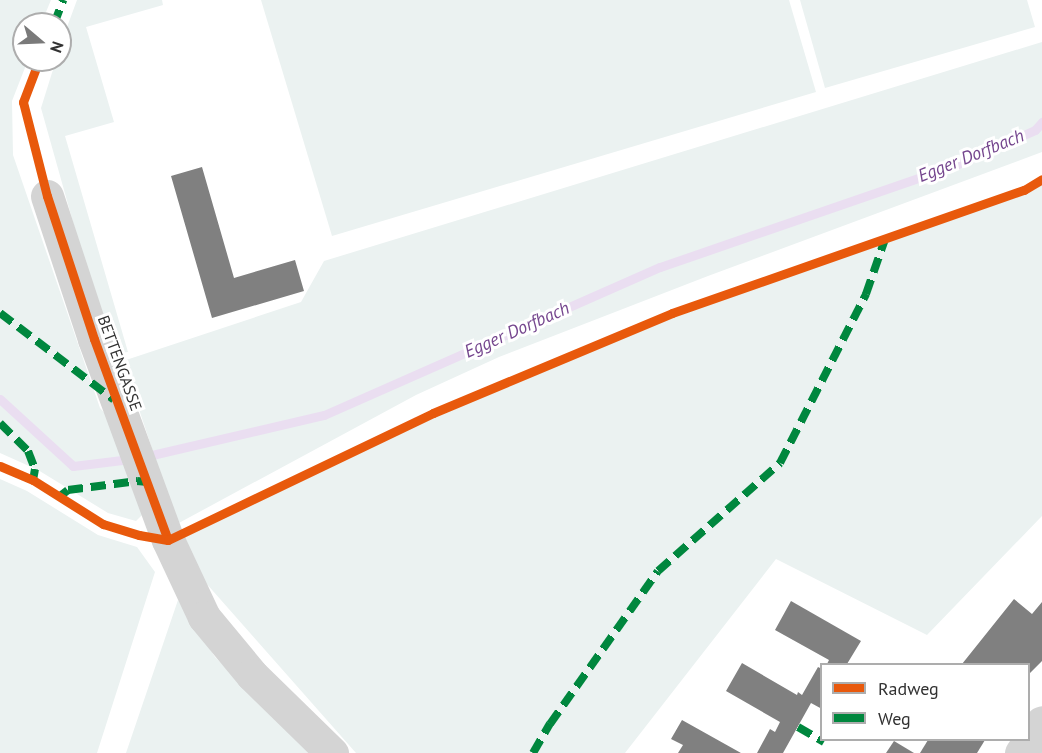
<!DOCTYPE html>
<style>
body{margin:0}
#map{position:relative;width:1042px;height:753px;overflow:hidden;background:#fff;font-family:"PT Sans",sans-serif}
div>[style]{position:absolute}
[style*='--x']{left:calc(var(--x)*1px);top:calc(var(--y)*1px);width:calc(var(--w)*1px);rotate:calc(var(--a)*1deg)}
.green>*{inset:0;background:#ebf2f1}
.stream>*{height:9px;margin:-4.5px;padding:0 4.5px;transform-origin:4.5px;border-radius:4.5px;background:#eadef1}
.building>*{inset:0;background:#808080}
.minor>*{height:33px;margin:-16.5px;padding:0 16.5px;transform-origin:16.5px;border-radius:16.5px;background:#d4d4d4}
.quiet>*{height:8px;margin-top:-4px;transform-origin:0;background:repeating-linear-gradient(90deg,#00873e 0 15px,transparent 0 23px)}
.cycleway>*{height:9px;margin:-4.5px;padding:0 4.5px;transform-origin:4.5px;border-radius:4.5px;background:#e8590c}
span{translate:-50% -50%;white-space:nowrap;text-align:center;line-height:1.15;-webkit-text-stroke:6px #fff;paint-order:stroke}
.street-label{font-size:16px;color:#323232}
.water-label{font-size:18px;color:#75468e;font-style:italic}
.legend{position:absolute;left:820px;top:663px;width:210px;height:78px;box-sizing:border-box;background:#fff;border:2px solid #adadad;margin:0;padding:8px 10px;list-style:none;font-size:18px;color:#323232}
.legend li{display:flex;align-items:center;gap:12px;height:30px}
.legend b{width:30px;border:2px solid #adadad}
.north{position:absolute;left:12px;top:12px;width:60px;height:60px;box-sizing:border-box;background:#fff;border:2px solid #adadad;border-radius:50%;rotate:109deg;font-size:16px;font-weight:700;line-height:24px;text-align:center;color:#323232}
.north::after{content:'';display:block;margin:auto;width:21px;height:27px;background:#7a7a7a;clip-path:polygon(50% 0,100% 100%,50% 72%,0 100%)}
</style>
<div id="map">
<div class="green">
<i style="clip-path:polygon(0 0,51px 0,41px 24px,24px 24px,24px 60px,28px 60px,12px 101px,13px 155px,100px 408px,121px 431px,148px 509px,136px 521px,108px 513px,38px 470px,0 453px)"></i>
<i style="clip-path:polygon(77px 0,162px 0,163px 5px,86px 27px,114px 122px,65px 136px,128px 352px,110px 354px,41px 108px,56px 60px,60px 60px,60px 46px)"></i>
<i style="clip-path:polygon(261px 0,789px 0,816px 92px,332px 236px)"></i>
<i style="clip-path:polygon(800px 0,1027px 0,1035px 27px,825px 88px)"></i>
<i style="clip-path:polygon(1042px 42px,1042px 152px,708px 276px,499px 357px,416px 395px,177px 524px,123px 361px,301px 302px,324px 261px)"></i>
<i style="clip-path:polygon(1042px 179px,1042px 516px,927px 635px,776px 559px,625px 753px,356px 753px,168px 540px,433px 413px,672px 313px,1024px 190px)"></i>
<i style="clip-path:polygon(0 479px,27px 491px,98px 535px,137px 547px,155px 572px,97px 753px,0 753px)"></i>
<i style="clip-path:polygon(178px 600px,215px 657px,312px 753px,126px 753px)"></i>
</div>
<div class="stream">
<i style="--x:0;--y:399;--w:99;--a:42.5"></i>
<i style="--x:73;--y:466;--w:66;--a:-6.9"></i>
<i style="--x:139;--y:458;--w:190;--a:-13.1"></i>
<i style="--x:324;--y:415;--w:367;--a:-23.8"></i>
<i style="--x:660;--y:267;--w:313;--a:-19"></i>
<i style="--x:956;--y:165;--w:86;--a:-23.9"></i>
<i style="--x:1035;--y:130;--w:11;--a:-49"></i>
</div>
<div class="building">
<i style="clip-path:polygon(202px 167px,234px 278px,295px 260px,304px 291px,212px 318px,171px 176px)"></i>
<i style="clip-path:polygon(1014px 599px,1032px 614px,1042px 602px,1042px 661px,1028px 675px,1028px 664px,962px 664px)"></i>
<i style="clip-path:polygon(791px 601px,861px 641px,847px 664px,827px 664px,829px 660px,775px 630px)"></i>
<i style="clip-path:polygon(742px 663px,797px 695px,798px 692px,802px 695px,818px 667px,822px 669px,822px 709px,811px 703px,783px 753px,757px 753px,770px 729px,775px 732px,780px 722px,726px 691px)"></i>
<i style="clip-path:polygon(682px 720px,741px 753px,678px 753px,683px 745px,671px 739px)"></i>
<i style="clip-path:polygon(928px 740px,985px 740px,977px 753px,920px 753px)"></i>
<i style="clip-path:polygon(894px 741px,914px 753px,886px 753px)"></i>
</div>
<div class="minor">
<i style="--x:47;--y:196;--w:151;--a:71.8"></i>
<i style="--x:94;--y:339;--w:214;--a:69.8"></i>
<i style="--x:168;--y:540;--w:85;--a:64.9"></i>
<i style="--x:204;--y:617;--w:75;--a:50.4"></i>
<i style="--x:252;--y:675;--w:112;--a:44.3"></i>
<i style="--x:1021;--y:753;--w:37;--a:-56"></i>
</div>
<div class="quiet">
<i style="--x:54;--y:24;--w:26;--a:-69"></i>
<i style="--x:0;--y:313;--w:143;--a:37.3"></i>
<i style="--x:0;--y:423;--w:40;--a:45"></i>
<i style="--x:28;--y:451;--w:19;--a:69"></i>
<i style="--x:35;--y:469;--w:11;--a:100"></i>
<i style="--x:59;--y:497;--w:11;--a:-38"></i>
<i style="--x:68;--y:490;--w:70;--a:-7.4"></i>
<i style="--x:137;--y:481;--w:11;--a:5"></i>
<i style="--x:798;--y:727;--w:30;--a:30"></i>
<i style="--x:533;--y:753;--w:34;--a:-60"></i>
<i style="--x:550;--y:724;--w:187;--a:-54.8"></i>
<i style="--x:658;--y:571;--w:163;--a:-41.5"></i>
<i style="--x:780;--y:463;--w:190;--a:-63"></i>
<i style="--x:866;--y:294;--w:58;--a:-70.9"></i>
</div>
<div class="cycleway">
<i style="--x:39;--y:60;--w:45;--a:110.9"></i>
<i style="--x:23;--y:102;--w:97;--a:75.7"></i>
<i style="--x:47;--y:196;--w:151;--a:71.8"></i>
<i style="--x:94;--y:339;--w:214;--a:69.8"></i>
<i style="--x:0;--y:466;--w:36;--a:23"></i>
<i style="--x:33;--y:480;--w:83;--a:32.2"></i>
<i style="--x:103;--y:524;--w:38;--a:17"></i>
<i style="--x:139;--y:535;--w:29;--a:10"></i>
<i style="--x:168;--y:540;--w:294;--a:-25.6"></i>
<i style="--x:433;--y:413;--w:259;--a:-22.7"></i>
<i style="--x:672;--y:313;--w:373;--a:-19.3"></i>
<i style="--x:1024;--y:190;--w:21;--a:-31"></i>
</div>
<div class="street-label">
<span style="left:120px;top:363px;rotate:70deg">BETTENGASSE</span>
</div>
<div class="water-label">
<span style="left:971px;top:156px;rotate:-22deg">Egger Dorfbach</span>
<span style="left:517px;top:330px;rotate:-24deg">Egger Dorfbach</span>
</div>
<ul class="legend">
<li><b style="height:8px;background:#e8590c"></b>Radweg</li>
<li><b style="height:8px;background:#00873e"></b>Weg</li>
</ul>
<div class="north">N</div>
</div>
